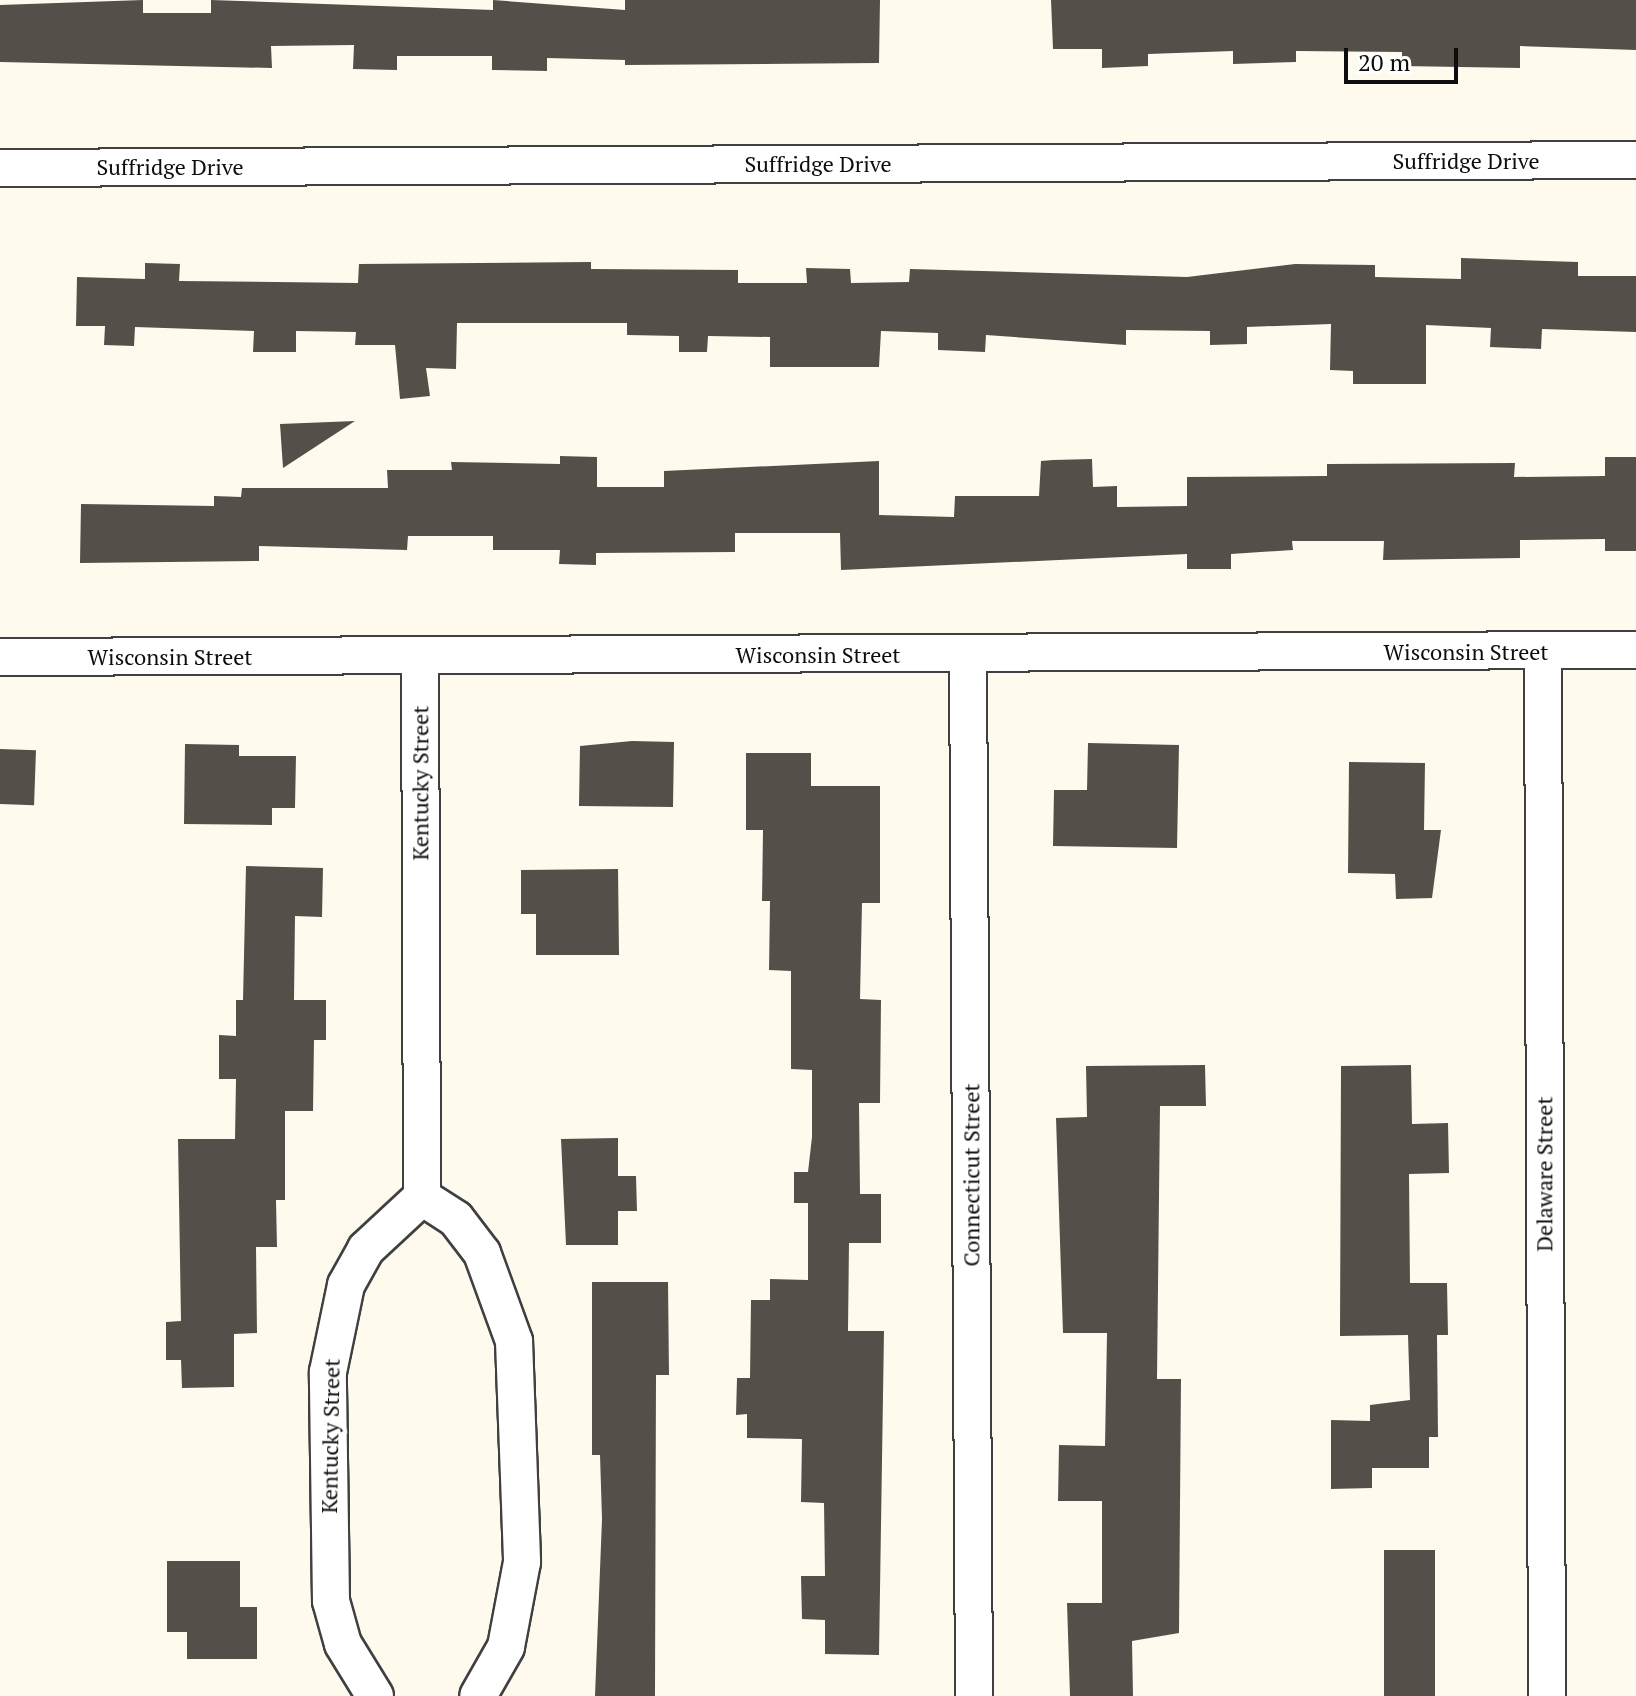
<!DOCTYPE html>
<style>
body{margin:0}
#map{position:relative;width:1636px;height:1696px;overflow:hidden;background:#fefbee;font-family:"PT Serif",serif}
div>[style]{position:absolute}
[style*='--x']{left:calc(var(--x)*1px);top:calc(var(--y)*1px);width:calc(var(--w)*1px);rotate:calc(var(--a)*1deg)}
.building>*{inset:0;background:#554f4a;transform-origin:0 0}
.roads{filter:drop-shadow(2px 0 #404040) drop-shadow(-2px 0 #404040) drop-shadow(0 2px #404040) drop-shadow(0 -2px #404040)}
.minor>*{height:36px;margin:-18px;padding:0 18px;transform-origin:18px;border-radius:18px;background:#fff}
span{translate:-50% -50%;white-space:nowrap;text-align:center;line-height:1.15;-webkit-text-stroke:8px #fff;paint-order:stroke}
.street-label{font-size:22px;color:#0d0d0d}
.scale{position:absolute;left:1344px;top:48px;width:114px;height:36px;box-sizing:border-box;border:4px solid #0d0d0d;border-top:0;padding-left:10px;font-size:24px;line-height:28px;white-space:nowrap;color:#0d0d0d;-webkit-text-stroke:6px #fff;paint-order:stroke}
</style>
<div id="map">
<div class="building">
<i style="clip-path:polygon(143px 0,143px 13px,211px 13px,211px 0,493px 10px,493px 0,625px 10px,625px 0,880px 0,879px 63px,625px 65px,625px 60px,547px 58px,547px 71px,492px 70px,492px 56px,397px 56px,397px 70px,353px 69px,354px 45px,271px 46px,272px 68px,0 62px,0 5px)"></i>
<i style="clip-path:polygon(1051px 0,1636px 0,1636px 50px,1520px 46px,1520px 68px,1402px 66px,1402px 52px,1296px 51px,1296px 62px,1233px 64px,1233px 51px,1148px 54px,1148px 66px,1102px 68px,1102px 49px,1053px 49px)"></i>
<i style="clip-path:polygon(1461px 258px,1578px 262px,1578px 276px,1636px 276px,1636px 332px,1542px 329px,1541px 349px,1490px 347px,1491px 328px,1426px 325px,1426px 384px,1353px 384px,1353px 371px,1330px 370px,1331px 324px,1247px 327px,1247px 344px,1210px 345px,1210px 331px,1126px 330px,1126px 345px,986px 335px,985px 352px,938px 350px,938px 333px,881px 331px,879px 367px,770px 367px,770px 337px,708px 336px,707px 352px,679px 352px,679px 336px,627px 335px,627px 323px,457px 323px,456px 369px,426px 368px,430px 396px,400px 399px,395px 345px,355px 345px,356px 332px,296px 331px,296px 352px,253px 352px,254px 331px,135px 327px,134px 346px,104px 345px,105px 326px,76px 326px,77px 277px,145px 279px,145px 263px,180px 264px,179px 281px,358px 283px,359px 264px,591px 262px,591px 269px,738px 270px,738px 283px,807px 283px,806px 268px,850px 269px,851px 283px,909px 282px,910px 269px,1187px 277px,1295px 264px,1375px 265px,1375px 277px,1461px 279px)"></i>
<i style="clip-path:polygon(355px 421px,283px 468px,280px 424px)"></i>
<i style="clip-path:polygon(560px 456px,597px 457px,597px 487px,664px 487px,664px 471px,879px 461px,879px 515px,954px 517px,955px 496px,1039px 496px,1041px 461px,1053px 460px,1092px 459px,1093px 487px,1117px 486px,1117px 507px,1187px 506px,1187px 477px,1327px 476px,1327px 464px,1515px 463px,1514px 477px,1605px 476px,1605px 457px,1636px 457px,1636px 551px,1605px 551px,1605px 539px,1520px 540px,1520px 558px,1383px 560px,1384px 541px,1292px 541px,1293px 550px,1231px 554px,1231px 569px,1187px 569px,1187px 554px,841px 570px,840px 533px,735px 533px,735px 552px,596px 553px,596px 565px,559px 564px,560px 550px,493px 550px,493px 536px,408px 536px,407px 550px,259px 546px,259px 561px,80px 563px,81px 504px,214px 506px,214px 496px,241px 497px,242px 488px,388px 488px,387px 470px,452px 470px,451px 462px,560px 464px)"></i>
<i style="clip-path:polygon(632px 741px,674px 742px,673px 807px,579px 806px,580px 746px)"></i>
<i style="clip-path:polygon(1088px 743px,1179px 745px,1177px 848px,1053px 846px,1054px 790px,1087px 790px)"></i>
<i style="clip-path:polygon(185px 744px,239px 745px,239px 756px,296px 756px,295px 808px,272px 808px,272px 825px,184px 824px)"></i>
<i style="left:0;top:749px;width:36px;height:55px;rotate:2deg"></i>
<i style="clip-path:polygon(746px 753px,811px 753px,811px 786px,880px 786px,880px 903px,862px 903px,860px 999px,881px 1000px,880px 1103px,859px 1103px,860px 1194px,881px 1194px,881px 1243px,849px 1243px,848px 1331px,884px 1331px,879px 1655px,825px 1654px,825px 1620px,802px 1619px,801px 1576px,825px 1576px,824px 1503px,801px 1502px,802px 1439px,747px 1438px,747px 1414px,736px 1415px,737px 1378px,750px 1378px,751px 1300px,770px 1300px,770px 1279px,808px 1280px,808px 1203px,794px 1203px,794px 1172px,808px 1172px,812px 1137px,812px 1070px,791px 1069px,791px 971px,769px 970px,770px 901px,762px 901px,763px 830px,746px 830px)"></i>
<i style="clip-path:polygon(1349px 762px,1425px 763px,1424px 830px,1441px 830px,1432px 898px,1396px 899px,1395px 874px,1348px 873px)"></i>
<i style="clip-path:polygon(246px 866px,323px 868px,322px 917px,295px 916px,294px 1000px,326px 1000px,326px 1040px,314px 1040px,313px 1111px,285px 1111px,285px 1200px,276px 1200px,277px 1247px,256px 1247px,257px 1333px,234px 1334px,234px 1387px,182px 1388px,181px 1360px,166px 1360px,166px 1322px,181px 1321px,178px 1139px,235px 1139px,236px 1079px,219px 1079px,219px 1035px,236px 1036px,236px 1000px,243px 1000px)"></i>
<i style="clip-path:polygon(618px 869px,619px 955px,536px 955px,536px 914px,521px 914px,521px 870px)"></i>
<i style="clip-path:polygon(1205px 1065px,1206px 1106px,1160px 1106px,1157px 1379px,1181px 1379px,1179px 1633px,1132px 1641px,1133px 1696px,1070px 1696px,1067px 1603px,1102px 1603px,1102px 1501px,1058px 1501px,1059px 1445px,1105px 1446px,1107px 1333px,1063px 1333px,1056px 1118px,1087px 1117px,1086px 1066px)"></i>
<i style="clip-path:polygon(1411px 1065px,1412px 1124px,1448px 1123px,1449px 1173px,1409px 1174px,1410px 1283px,1447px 1283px,1448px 1335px,1437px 1335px,1438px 1437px,1429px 1437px,1429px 1468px,1372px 1468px,1372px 1488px,1331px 1489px,1331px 1420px,1370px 1421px,1370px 1405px,1410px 1400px,1408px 1335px,1340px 1336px,1341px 1066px)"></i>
<i style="clip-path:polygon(618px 1138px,618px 1176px,636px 1176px,637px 1211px,618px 1211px,618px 1245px,566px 1245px,561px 1139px)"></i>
<i style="clip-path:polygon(592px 1282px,668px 1282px,669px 1375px,656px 1375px,655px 1696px,595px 1696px,602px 1519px,600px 1455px,592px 1455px)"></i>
<i style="left:1435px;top:1550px;width:146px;height:51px;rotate:90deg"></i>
<i style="clip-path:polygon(167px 1561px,240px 1561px,240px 1607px,257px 1607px,257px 1659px,187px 1659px,187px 1632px,167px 1632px)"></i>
</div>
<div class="roads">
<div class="minor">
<i style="--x:0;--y:168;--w:1636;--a:-0.28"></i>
<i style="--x:1543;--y:651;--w:1045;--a:89.78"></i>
<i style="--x:968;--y:655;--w:1041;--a:89.67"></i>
<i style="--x:0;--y:657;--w:1636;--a:-0.25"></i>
<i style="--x:422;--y:1197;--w:40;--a:32.9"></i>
<i style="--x:456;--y:1219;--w:43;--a:52.6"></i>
<i style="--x:482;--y:1253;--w:94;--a:70"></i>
<i style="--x:514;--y:1341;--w:221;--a:87.9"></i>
<i style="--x:522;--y:1562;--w:86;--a:100.7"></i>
<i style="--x:506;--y:1647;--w:56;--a:119.7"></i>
<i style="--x:375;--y:1696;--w:61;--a:-121.6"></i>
<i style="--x:343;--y:1644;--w:45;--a:-105.6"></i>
<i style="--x:331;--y:1601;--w:229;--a:-90.8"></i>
<i style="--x:328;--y:1372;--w:89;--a:-78.3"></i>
<i style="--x:346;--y:1285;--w:41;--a:-60.9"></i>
<i style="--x:366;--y:1249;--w:76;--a:-42.9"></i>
<i style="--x:422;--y:1197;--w:540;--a:-90.21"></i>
</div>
</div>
<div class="street-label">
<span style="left:1466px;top:161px">Suffridge Drive</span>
<span style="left:818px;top:164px">Suffridge Drive</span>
<span style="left:170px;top:167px">Suffridge Drive</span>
<span style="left:1466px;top:652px">Wisconsin Street</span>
<span style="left:818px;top:655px">Wisconsin Street</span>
<span style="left:170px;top:657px">Wisconsin Street</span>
<span style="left:420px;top:783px;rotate:-90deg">Kentucky Street</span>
<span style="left:1544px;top:1174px;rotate:-90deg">Delaware Street</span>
<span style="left:971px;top:1175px;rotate:-90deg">Connecticut Street</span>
<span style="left:330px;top:1436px;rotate:-89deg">Kentucky Street</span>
</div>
<div class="scale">20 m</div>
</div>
